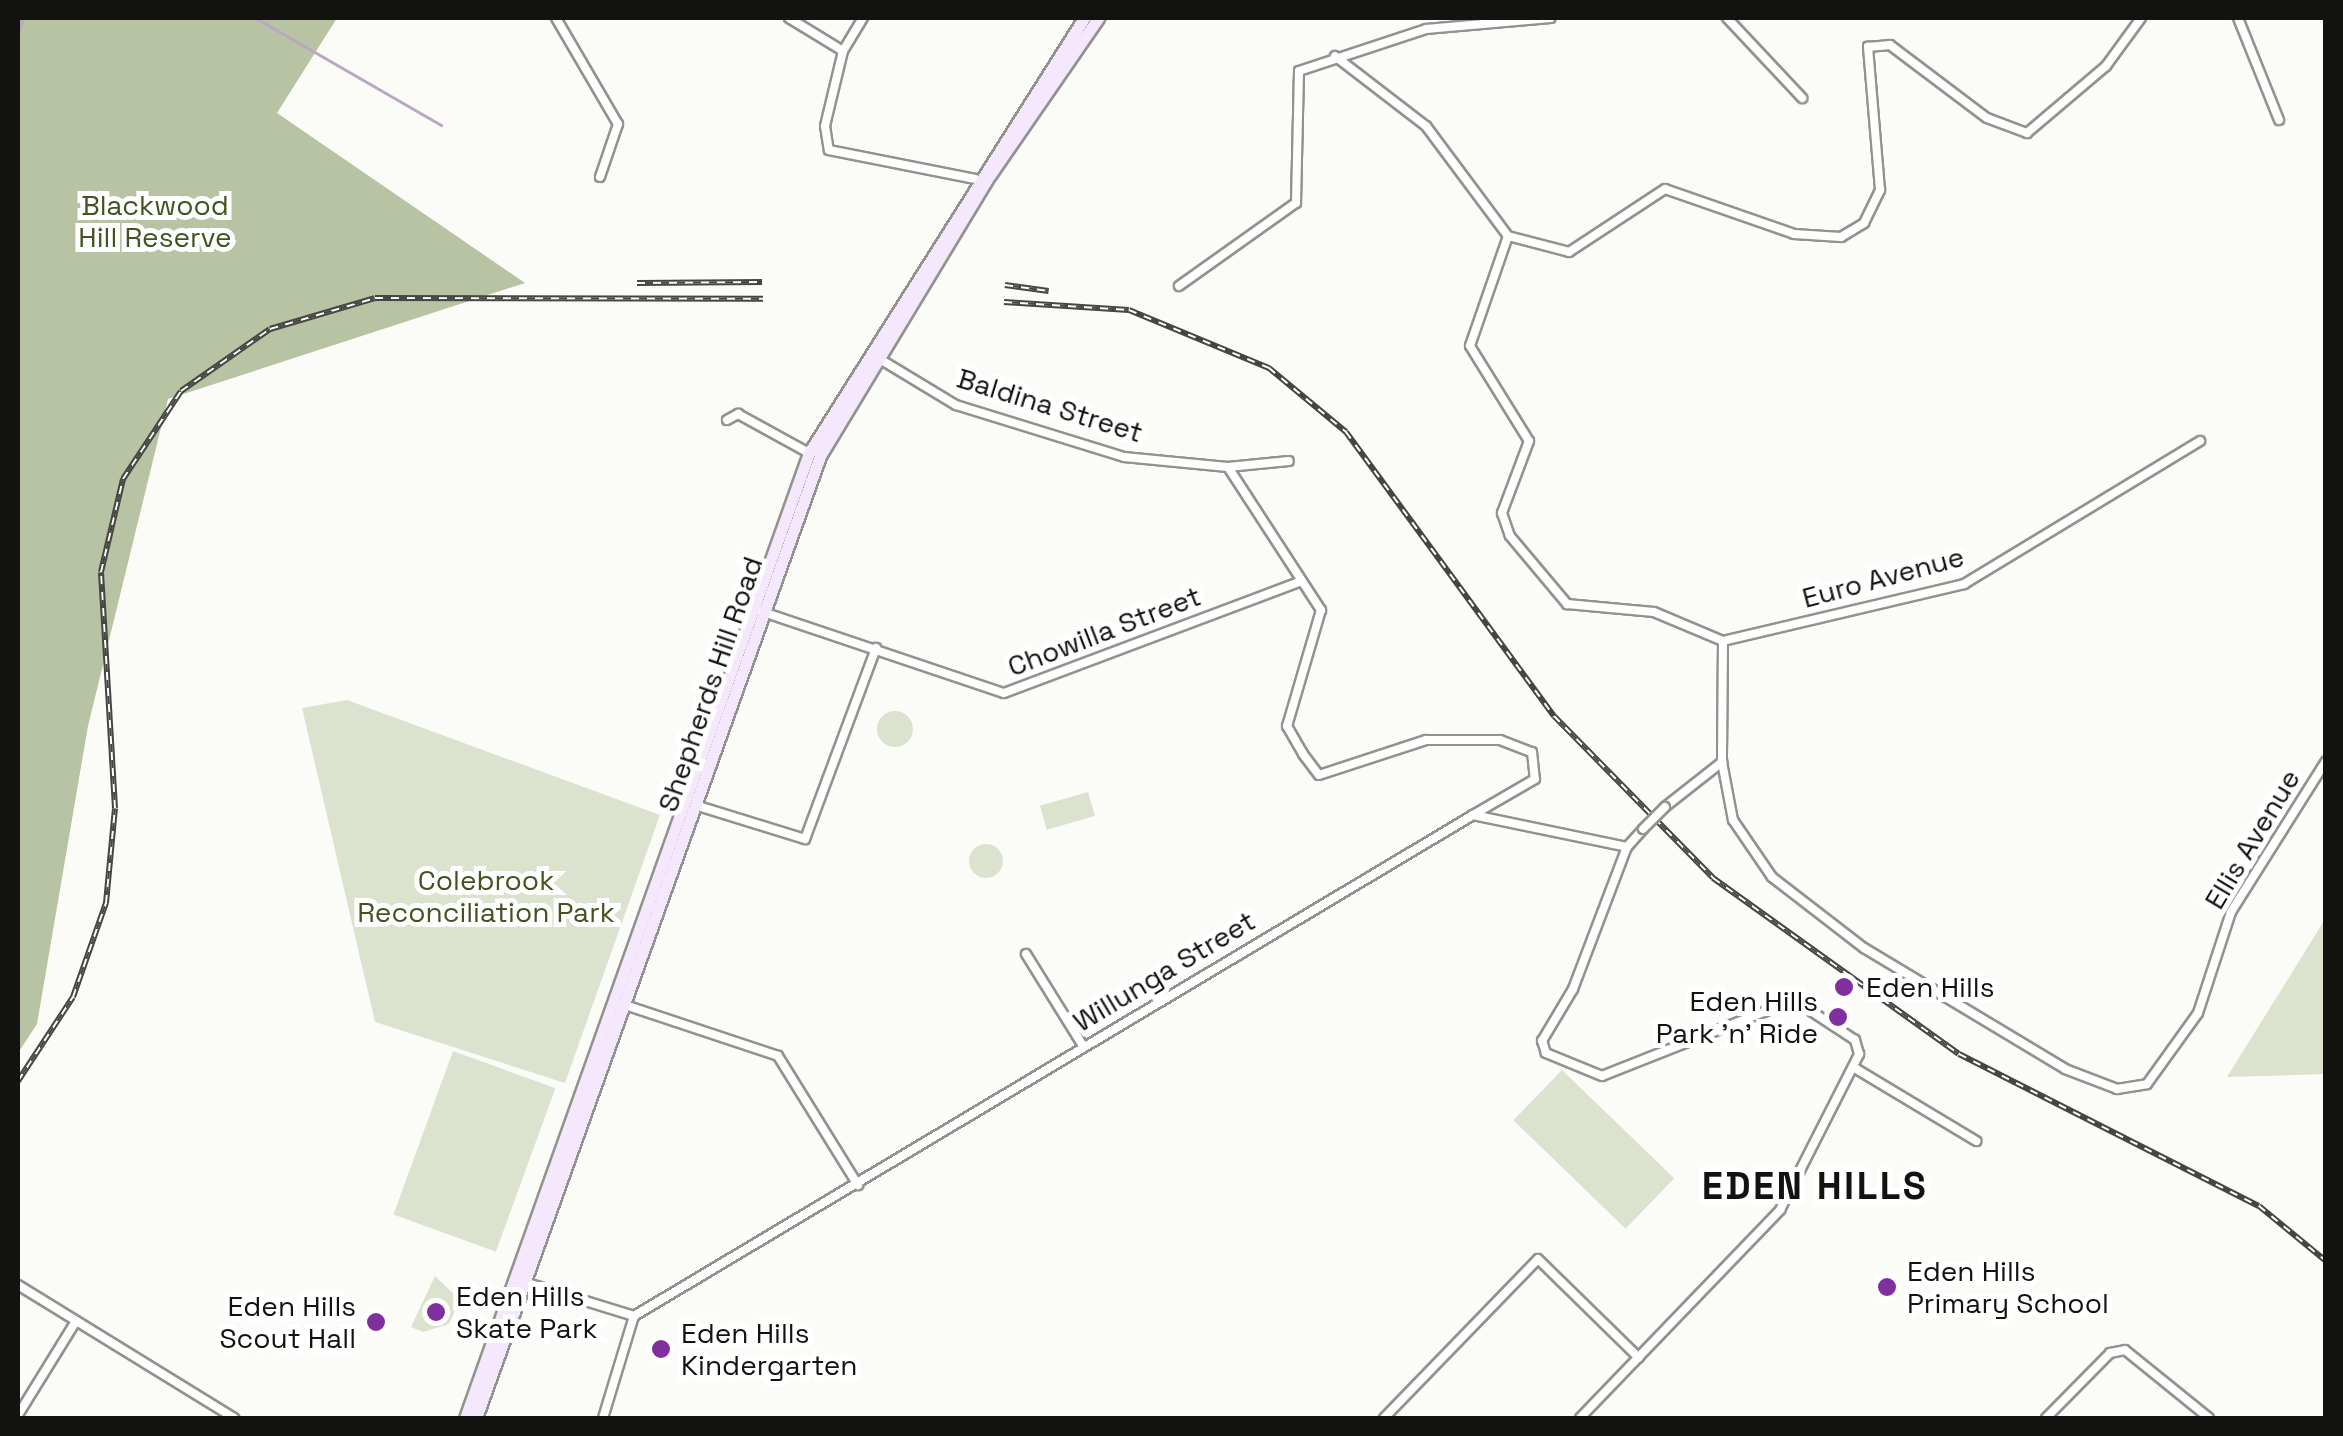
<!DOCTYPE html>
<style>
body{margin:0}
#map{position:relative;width:2343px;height:1436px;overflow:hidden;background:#fbfcf8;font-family:"Space Grotesk",sans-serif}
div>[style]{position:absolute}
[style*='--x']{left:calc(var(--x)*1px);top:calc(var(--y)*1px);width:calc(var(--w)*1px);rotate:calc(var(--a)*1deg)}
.green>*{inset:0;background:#dbe2cd;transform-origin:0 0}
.round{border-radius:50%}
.forest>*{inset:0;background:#b8c3a3}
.stream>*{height:2.5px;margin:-1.25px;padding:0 1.25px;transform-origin:1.25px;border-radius:1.25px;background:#baa7c3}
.roads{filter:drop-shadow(2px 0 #92938f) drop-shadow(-2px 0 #92938f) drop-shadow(0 2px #92938f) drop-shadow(0 -2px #92938f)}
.street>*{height:8px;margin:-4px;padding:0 4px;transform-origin:4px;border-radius:4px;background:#fff}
.secondary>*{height:11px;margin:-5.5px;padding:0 5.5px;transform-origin:5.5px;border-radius:5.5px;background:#f6e8fc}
.rail>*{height:6px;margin-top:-3px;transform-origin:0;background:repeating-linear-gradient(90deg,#fff 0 8px,#454644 0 16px);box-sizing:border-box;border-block:2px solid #454644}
.bridges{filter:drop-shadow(2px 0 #92938f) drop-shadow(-2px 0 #92938f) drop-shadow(0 2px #92938f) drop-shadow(0 -2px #92938f)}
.street-bridge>*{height:8px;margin:-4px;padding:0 4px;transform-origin:4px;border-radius:4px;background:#fff}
.dots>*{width:28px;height:28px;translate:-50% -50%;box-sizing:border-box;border:5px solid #fff;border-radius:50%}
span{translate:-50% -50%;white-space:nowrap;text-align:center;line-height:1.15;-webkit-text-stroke:10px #fff;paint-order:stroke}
.park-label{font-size:28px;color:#455220}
.street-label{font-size:28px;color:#121211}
.poi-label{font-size:28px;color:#121211}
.left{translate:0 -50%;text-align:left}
.right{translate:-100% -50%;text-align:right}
.district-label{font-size:38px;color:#121211;font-weight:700;letter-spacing:2.5px}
.frame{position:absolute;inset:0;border:20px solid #121211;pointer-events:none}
</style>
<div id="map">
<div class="green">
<i style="clip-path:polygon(347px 700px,660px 815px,565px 1083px,375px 1022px,302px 708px)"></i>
<i class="round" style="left:877px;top:711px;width:36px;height:36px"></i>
<i style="left:1088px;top:792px;width:25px;height:50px;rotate:74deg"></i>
<i class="round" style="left:969px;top:844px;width:34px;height:34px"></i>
<i style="clip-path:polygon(2325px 919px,2325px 1074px,2227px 1077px,2306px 950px)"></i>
<i style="left:453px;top:1051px;width:109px;height:174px;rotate:20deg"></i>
<i style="left:1562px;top:1070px;width:156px;height:70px;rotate:44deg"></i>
<i style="clip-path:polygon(435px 1276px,460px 1300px,449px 1324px,423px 1332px,411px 1327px)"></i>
</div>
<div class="forest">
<i style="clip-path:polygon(18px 18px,337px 18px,277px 113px,525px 283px,168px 399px,88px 726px,37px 1024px,18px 1053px)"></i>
</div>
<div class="stream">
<i style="--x:256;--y:18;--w:214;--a:30"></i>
<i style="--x:18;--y:34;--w:17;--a:-73"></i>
</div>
<div class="roads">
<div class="street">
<i style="--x:556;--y:18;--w:123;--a:59.7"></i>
<i style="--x:618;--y:124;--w:56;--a:108.8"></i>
<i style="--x:789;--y:18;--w:63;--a:31.4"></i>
<i style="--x:843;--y:51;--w:77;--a:103.5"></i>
<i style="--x:825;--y:126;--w:24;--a:81"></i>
<i style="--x:829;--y:150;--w:149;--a:11.2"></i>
<i style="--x:1727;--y:18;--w:110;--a:46.8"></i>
<i style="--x:2238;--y:18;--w:110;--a:68.1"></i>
<i style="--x:843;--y:51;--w:39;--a:-59"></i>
<i style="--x:1335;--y:56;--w:115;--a:37.6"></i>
<i style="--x:1426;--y:126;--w:137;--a:53.3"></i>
<i style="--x:1508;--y:236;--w:116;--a:109.1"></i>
<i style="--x:1470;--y:346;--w:112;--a:58.2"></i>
<i style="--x:1529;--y:441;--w:77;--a:110.6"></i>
<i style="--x:1502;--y:513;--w:24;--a:71"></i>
<i style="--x:1510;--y:536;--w:89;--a:50"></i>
<i style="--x:1567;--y:604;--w:87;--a:5.3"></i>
<i style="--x:1654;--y:612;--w:75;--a:22.8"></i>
<i style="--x:1723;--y:641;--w:121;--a:90.5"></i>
<i style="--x:1722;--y:762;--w:59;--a:79.3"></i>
<i style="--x:1733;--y:820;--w:69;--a:55.6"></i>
<i style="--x:1772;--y:877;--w:116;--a:37.7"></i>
<i style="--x:1864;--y:948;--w:235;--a:31"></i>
<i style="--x:2065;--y:1069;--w:56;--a:21"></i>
<i style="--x:2117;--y:1089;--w:30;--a:-9"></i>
<i style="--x:2147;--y:1084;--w:87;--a:-54.3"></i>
<i style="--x:2198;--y:1013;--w:106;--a:-71.9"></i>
<i style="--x:2231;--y:912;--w:178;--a:-57.8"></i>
<i style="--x:1508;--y:236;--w:63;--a:14.7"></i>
<i style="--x:1569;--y:252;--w:115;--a:-33.3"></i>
<i style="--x:1665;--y:189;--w:137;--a:19.2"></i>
<i style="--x:1794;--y:234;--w:47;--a:3.7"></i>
<i style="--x:1841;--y:237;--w:27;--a:-31"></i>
<i style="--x:1864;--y:223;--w:37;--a:-64"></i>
<i style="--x:1880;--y:190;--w:144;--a:-94.8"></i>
<i style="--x:1868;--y:47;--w:22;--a:-5"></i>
<i style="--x:1890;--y:45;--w:121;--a:37"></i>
<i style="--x:1987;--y:118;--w:43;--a:20.6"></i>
<i style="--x:2027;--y:133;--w:104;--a:-40.3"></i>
<i style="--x:2106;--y:66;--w:59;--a:-53.9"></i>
<i style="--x:1179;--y:286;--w:143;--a:-35.4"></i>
<i style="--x:1296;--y:203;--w:132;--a:-88.7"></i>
<i style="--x:1299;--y:71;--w:134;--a:-18.3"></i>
<i style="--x:1426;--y:29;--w:125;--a:-5"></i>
<i style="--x:878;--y:358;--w:91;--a:31.1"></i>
<i style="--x:956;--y:405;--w:176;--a:17.2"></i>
<i style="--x:1124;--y:457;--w:104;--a:5.5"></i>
<i style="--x:1228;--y:467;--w:61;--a:-5.6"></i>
<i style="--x:727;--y:420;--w:13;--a:-29"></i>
<i style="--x:738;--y:414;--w:81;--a:28.8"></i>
<i style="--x:1228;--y:467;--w:171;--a:57"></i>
<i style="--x:1321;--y:610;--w:121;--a:106.3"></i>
<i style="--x:1287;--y:726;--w:32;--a:60"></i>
<i style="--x:1303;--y:754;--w:26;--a:53"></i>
<i style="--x:1319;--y:775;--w:113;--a:-18.1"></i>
<i style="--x:1426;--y:740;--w:74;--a:0"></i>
<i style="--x:1500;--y:740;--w:34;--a:21"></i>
<i style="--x:1532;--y:752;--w:27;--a:84"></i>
<i style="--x:1535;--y:779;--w:72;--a:149.9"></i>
<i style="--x:760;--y:611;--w:257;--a:18.6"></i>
<i style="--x:1004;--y:693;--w:318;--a:-20.6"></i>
<i style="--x:1723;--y:641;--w:248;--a:-13.3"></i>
<i style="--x:1964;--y:584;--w:276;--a:-31.2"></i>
<i style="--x:695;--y:805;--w:115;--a:17.2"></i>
<i style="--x:805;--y:839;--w:204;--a:-69.6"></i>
<i style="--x:1665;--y:807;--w:73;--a:-38.3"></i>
<i style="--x:1026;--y:954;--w:108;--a:58.2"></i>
<i style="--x:622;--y:1004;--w:164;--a:18.4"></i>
<i style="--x:778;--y:1056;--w:152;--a:58.2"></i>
<i style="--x:1853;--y:1067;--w:144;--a:31"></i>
<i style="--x:524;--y:1282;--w:115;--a:17.2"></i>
<i style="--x:18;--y:1285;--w:254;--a:31.6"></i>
<i style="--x:634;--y:1316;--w:977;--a:-30.84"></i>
<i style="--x:1473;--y:815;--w:157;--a:11.7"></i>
<i style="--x:1627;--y:847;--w:24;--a:-48"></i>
<i style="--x:18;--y:1415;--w:110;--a:-58.3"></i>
<i style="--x:603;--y:1418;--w:107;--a:-73.1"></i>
<i style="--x:1384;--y:1418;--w:221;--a:-45.9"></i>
<i style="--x:1538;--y:1259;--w:141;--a:44.4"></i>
<i style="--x:1580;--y:1418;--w:289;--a:-46.1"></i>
<i style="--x:1780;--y:1210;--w:175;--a:-63.1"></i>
<i style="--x:1859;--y:1054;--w:15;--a:-106"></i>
<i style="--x:1855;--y:1040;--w:73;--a:-146.7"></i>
<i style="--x:1794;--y:1000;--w:206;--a:158.4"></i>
<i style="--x:1602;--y:1076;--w:61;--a:-157.7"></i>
<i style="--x:1546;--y:1053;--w:13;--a:-108"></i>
<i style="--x:1542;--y:1041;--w:61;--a:-59.2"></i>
<i style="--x:1573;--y:989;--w:152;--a:-69.2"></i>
<i style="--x:2046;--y:1418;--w:91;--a:-45.4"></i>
<i style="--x:2110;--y:1353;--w:15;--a:-11"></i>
<i style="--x:2125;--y:1350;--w:108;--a:39"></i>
</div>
<div class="secondary">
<i style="--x:465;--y:1418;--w:1024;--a:-70.38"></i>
<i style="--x:809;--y:453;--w:515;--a:-57.7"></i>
<i style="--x:476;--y:1418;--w:1022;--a:-70.32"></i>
<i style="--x:820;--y:456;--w:320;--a:-58.9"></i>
<i style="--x:985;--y:182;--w:199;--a:-55.4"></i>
</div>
</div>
<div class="rail">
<i style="--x:637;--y:283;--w:125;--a:-0.5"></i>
<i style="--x:1005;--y:285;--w:44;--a:7.8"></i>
<i style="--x:1004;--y:302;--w:125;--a:3.7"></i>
<i style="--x:1129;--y:310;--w:152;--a:22.5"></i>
<i style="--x:1269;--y:368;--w:100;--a:39.7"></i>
<i style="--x:1346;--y:432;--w:352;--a:53.8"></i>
<i style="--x:1554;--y:716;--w:227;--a:45.5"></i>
<i style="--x:1713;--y:878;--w:302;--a:35.6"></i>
<i style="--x:1959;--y:1054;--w:336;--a:26.9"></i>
<i style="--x:2259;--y:1206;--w:87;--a:39.4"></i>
<i style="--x:18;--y:1081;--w:100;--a:-56.8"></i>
<i style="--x:73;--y:997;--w:100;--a:-70.7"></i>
<i style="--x:106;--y:903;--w:95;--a:-84.6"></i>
<i style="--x:115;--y:808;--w:236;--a:-93.4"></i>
<i style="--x:101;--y:572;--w:96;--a:-76.7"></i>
<i style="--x:123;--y:479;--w:105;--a:-56.6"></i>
<i style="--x:181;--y:391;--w:108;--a:-34.9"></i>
<i style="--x:270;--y:329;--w:109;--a:-16.4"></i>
<i style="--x:375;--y:298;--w:388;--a:0.1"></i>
</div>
<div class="bridges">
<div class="street-bridge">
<i style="--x:1643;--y:829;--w:31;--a:-45"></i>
</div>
</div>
<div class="dots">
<i style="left:1844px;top:987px;background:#802f9e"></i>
<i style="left:1838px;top:1017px;background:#802f9e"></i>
<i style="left:1887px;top:1287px;background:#802f9e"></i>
<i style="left:436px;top:1312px;background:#802f9e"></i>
<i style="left:376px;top:1322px;background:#802f9e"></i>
<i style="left:661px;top:1349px;background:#802f9e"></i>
</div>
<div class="park-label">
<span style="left:155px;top:221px">Blackwood<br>Hill Reserve</span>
<span style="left:486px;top:896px">Colebrook<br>Reconciliation Park</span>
</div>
<div class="street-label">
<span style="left:1050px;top:405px;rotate:17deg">Baldina Street</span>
<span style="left:1883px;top:577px;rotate:-15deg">Euro Avenue</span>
<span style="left:1104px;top:631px;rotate:-21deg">Chowilla Street</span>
<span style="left:710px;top:684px;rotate:-71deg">Shepherds Hill Road</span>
<span style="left:2252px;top:839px;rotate:-59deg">Ellis Avenue</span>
<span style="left:1164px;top:971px;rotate:-31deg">Willunga Street</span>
</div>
<div class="poi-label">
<span class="left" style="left:1866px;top:987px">Eden Hills</span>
<span class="right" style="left:1818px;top:1017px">Eden Hills<br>Park 'n' Ride</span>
<span class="left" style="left:1907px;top:1287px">Eden Hills<br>Primary School</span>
<span class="left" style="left:456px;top:1312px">Eden Hills<br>Skate Park</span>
<span class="right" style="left:356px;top:1322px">Eden Hills<br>Scout Hall</span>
<span class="left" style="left:681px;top:1349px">Eden Hills<br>Kindergarten</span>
</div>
<div class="district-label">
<span style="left:1815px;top:1187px">EDEN HILLS</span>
</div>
<div class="frame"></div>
</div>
